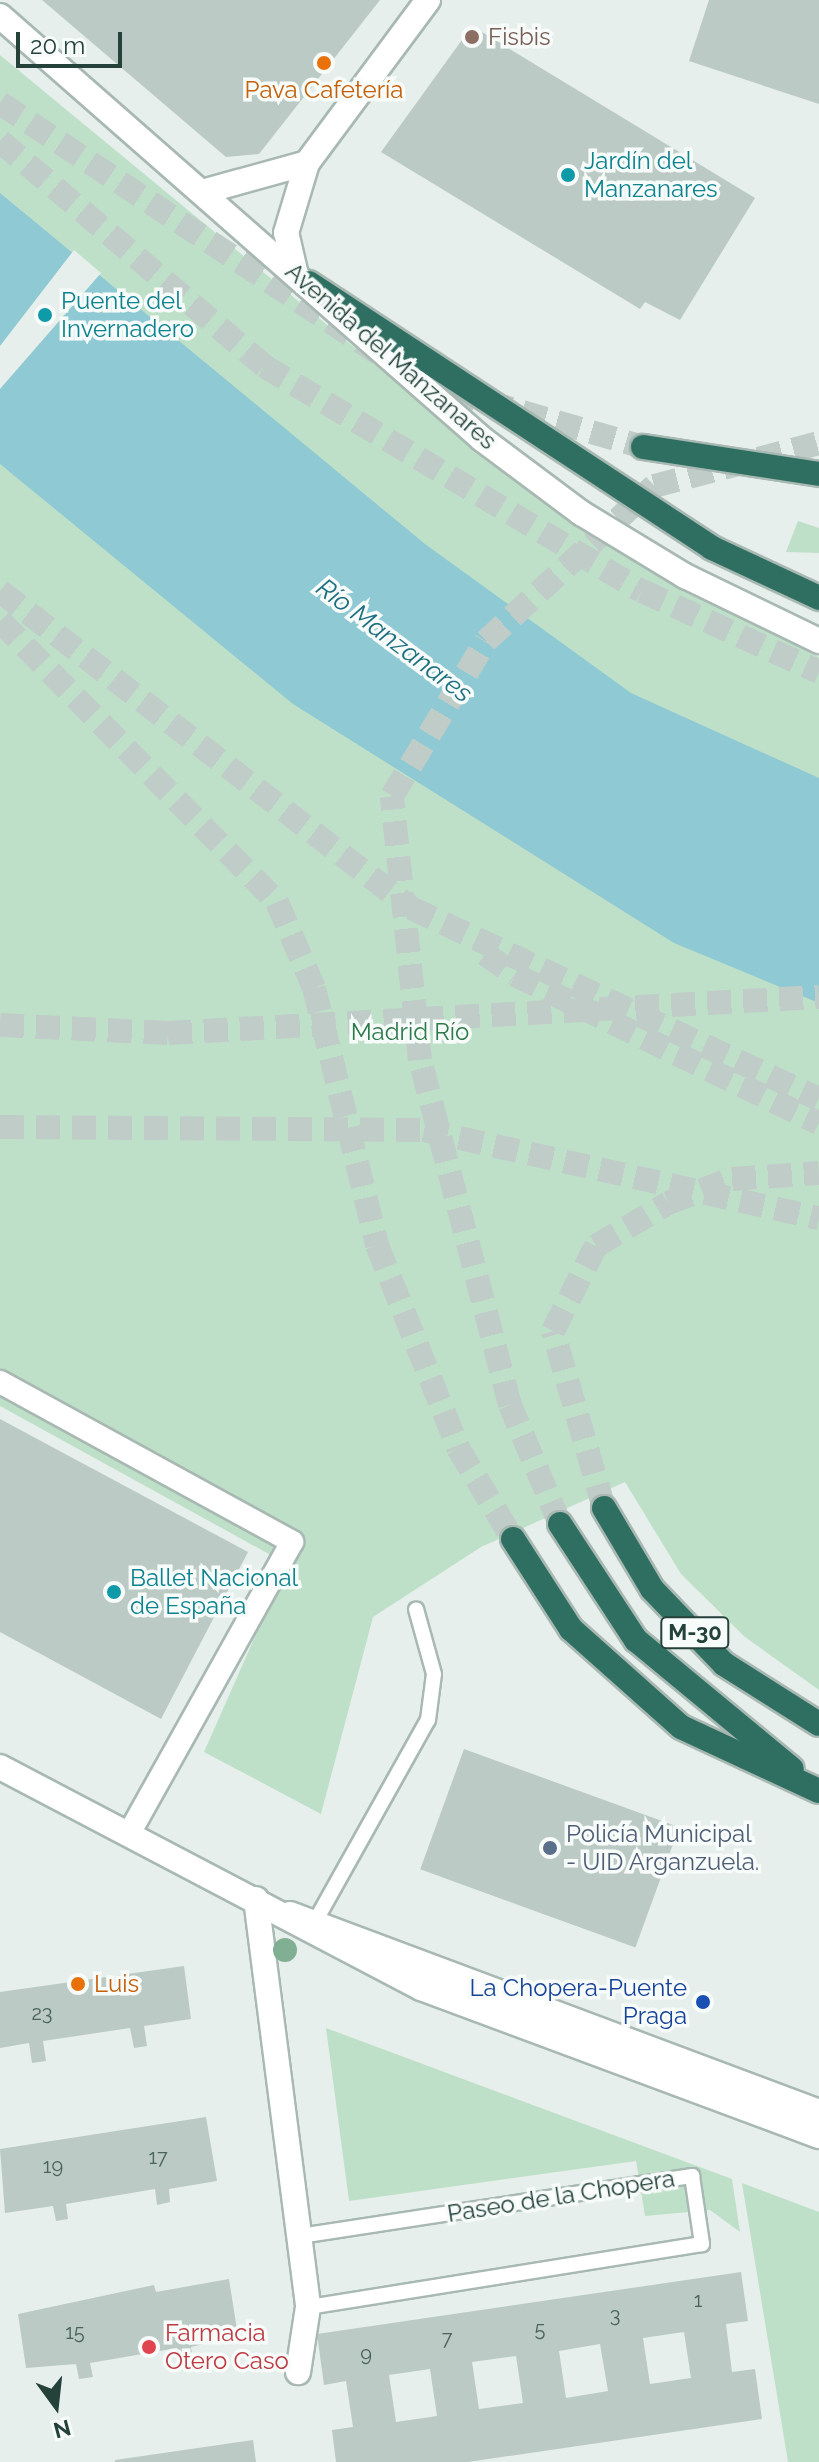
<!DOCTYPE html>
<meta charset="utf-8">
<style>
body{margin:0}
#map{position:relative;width:819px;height:2462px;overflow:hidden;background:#e6efeb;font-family:Raleway,sans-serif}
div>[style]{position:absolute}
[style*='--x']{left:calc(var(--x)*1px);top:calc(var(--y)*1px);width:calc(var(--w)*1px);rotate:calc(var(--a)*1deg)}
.green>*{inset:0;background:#bfe0c8}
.water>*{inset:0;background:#8ec9d4}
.pier>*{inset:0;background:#e6efeb}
.building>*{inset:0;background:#bbcac4;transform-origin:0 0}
.motorway-tunnel>*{height:24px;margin-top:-12px;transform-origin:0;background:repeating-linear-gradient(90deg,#bfccc8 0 24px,transparent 0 36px)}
.roads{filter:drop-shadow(2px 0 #a8b8b2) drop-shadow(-2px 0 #a8b8b2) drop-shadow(0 2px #a8b8b2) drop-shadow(0 -2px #a8b8b2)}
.service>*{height:14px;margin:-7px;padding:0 7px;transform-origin:7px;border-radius:7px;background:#fff}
.pedestrian>*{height:22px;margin:-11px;padding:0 11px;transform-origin:11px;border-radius:11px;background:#fff}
.minor>*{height:24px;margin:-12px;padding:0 12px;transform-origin:12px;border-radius:12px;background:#fff}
.tertiary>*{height:24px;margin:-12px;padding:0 12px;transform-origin:12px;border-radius:12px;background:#fff}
.motorway>*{height:24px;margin:-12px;padding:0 12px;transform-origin:12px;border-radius:12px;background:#2f6f62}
.trees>*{width:24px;height:24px;margin:-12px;border-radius:50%;background:#80af93}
.dots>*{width:22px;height:22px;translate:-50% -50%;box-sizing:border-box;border:4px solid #f7fbf9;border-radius:50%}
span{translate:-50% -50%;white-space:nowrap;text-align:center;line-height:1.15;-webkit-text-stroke:7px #f7fbf9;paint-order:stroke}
.number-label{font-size:20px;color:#4a645c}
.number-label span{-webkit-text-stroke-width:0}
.shield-label span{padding:2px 6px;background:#f7fbf9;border:2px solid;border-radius:6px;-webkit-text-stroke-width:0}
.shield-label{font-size:22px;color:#24423a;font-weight:700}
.education-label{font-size:24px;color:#785e54}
.left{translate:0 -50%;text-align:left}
.food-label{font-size:24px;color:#c56008}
.culture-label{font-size:24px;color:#0d838f}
.street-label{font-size:24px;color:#24423a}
.park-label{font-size:24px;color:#2d7a4b}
.service-label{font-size:24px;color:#4e5e75}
.transit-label{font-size:24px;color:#164399}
.right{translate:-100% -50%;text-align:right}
.health-label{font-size:24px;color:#be3a42}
.water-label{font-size:26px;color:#1c6f80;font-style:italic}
.north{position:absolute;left:16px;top:2366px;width:80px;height:80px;-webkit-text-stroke:6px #f7fbf9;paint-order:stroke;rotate:165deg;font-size:22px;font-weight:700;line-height:32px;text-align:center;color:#24423a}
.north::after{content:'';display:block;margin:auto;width:28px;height:36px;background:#24423a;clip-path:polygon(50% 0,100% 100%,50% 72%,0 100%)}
.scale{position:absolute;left:16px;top:32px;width:106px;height:36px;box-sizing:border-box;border:4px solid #24423a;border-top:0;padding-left:10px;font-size:24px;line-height:28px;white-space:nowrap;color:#24423a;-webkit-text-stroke:6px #f7fbf9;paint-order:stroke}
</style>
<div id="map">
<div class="green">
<i style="clip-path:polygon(0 55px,463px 437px,656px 572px,819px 657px,819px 1690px,745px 1637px,681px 1574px,625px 1482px,481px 1547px,373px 1617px,321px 1814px,204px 1752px,287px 1564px,0 1406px)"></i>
<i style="clip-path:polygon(798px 521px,819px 528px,819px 553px,786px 552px)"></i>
<i style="clip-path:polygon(326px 2028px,732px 2179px,740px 2232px,710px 2210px,645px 2216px,636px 2161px,349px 2201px)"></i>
<i style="clip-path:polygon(742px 2183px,819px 2212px,819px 2462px,788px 2462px)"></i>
</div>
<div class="water">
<i style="clip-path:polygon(0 193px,425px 544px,631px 693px,819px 778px,819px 1003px,674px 943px,293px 704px,0 464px)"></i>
</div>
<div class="pier">
<i style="clip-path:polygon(74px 250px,101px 273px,0 389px,0 346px)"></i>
</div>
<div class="building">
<i style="clip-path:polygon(42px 0,380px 0,259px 154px,226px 157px)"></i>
<i style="clip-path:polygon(709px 0,819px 0,819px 104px,689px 61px)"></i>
<i style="clip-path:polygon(472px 26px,755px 198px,680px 320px,645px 302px,640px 309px,381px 152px)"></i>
<i style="clip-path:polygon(0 1419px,248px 1552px,161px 1719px,0 1632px)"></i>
<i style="left:464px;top:1749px;width:229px;height:128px;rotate:20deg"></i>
<i style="clip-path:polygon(184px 1966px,191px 2019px,144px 2026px,147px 2046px,134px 2048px,130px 2028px,43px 2041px,46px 2061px,32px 2063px,29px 2043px,0 2048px,0 1992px)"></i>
<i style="clip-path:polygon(206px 2117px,217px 2181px,169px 2189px,170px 2202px,157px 2205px,155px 2189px,66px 2204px,68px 2219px,56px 2221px,53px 2206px,5px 2213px,0 2149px)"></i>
<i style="clip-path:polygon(evenodd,741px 2272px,748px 2321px,726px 2324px,732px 2372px,755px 2369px,762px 2419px,468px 2462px,336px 2462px,332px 2430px,353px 2427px,346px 2381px,324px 2385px,317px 2334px,741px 2272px,684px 2332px,691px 2378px,650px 2384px,643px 2338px,684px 2332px,741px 2272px,600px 2344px,608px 2391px,566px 2398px,559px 2351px,600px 2344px,741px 2272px,516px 2356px,523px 2403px,479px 2409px,472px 2362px,516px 2356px,741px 2272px,430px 2369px,437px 2416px,396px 2422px,389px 2375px,430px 2369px)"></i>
<i style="clip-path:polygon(229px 2279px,238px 2336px,191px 2347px,193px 2362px,179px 2363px,177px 2348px,90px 2363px,93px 2377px,79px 2379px,76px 2364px,26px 2368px,18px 2314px,154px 2285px,156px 2292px)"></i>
<i style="clip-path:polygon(253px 2440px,256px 2462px,115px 2462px,115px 2460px)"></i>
</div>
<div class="motorway-tunnel">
<i style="--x:0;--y:103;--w:453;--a:33.5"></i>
<i style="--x:0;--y:141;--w:347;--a:40.4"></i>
<i style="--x:264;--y:366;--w:440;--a:30.8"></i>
<i style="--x:642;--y:591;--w:195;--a:24.6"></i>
<i style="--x:410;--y:370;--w:48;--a:27.1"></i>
<i style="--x:453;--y:392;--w:198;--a:16.1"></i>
<i style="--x:0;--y:591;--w:519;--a:37.64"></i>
<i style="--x:411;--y:908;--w:450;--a:25.1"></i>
<i style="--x:0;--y:621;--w:395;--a:45.4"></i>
<i style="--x:277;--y:902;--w:94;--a:66.7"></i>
<i style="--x:314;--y:988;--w:265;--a:76.2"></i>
<i style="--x:377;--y:1245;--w:219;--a:68.2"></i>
<i style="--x:458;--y:1448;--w:106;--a:58.9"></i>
<i style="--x:485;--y:954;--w:37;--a:35"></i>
<i style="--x:515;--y:975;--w:338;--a:26"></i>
<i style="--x:0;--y:1025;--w:168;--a:2.7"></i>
<i style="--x:168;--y:1033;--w:652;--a:-3.17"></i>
<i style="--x:0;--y:1127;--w:424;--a:0.4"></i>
<i style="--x:424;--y:1130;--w:405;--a:12.6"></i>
<i style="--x:604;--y:1508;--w:184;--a:-106.1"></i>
<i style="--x:553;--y:1331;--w:95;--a:-63.2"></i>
<i style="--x:596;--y:1246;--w:84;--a:-30.8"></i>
<i style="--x:668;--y:1203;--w:68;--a:-20.6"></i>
<i style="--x:732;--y:1179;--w:87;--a:-3.9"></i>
<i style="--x:560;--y:1524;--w:129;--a:-112.8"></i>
<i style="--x:510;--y:1405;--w:357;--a:-104.6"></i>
<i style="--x:420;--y:1060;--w:265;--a:-96.1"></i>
<i style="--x:392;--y:796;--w:181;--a:-58.8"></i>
<i style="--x:486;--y:641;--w:229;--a:-42.7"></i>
<i style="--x:654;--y:486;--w:171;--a:-14.6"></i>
</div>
<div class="roads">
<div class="service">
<i style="--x:316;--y:1920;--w:229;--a:-60.8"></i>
<i style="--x:428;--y:1720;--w:46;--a:-82.6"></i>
<i style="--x:434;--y:1674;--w:67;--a:-105.5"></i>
<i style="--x:300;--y:2236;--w:397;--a:-8.7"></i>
<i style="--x:692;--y:2176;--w:69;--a:81.6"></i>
<i style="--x:702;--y:2244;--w:399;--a:170.9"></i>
</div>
<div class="pedestrian">
<i style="--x:0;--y:1382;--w:333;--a:28.7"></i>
<i style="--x:292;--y:1542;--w:332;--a:119.2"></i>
</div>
<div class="minor">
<i style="--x:0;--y:16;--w:641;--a:41.27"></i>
<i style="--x:482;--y:439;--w:124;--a:36.8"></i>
<i style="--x:581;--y:513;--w:122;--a:31.2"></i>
<i style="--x:685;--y:576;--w:149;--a:25.9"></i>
<i style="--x:202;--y:192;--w:109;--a:-15.4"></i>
<i style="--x:295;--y:271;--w:39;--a:-103"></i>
<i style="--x:286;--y:233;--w:73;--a:-73.3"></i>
<i style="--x:307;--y:163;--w:203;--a:-53.4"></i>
<i style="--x:256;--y:1899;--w:411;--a:82.7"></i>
<i style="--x:308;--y:2307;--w:66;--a:98.7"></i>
</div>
<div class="tertiary">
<i style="--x:0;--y:1767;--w:475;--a:27.7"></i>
<i style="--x:421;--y:1988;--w:425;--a:20.4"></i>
<i style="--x:290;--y:1914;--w:565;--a:20.52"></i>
</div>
<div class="motorway">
<i style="--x:309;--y:283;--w:482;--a:33.3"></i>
<i style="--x:712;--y:548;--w:118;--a:25"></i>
<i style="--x:643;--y:447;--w:178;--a:8.7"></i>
<i style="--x:604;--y:1508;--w:94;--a:59.3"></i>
<i style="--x:652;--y:1589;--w:104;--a:46.2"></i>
<i style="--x:724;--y:1664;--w:112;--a:32.3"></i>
<i style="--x:560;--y:1524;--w:139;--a:56.8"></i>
<i style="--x:636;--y:1640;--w:202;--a:39.6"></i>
<i style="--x:513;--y:1539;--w:107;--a:57.2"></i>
<i style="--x:571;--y:1629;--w:147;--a:41.7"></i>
<i style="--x:681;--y:1727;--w:152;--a:24.9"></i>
</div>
</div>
<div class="trees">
<i style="left:285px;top:1950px"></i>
</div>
<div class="dots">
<i style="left:472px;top:37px;background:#8d6e63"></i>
<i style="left:324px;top:63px;background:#e8710a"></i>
<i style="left:568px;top:175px;background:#0f9aa8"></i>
<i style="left:45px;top:315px;background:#0f9aa8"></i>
<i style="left:114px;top:1592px;background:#0f9aa8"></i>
<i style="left:550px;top:1848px;background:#5c6f8a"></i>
<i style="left:78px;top:1984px;background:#e8710a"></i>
<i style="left:703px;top:2002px;background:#1a4fb4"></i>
<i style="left:149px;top:2347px;background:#e0444e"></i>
</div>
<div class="number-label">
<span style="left:42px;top:2013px">23</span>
<span style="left:158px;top:2157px">17</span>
<span style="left:53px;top:2166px">19</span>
<span style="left:698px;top:2300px">1</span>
<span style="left:615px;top:2315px">3</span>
<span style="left:540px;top:2329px">5</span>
<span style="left:75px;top:2332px">15</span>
<span style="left:447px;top:2338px">7</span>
<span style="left:366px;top:2354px">9</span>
</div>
<div class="shield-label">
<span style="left:695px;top:1633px">M-30</span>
</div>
<div class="education-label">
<span class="left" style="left:488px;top:37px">Fisbis</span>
</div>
<div class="food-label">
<span style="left:324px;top:90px">Pava Cafetería</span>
<span class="left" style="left:94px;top:1984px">Luis</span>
</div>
<div class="culture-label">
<span class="left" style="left:584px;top:175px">Jardín del<br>Manzanares</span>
<span class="left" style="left:61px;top:315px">Puente del<br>Invernadero</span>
<span class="left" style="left:130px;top:1592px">Ballet Nacional<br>de España</span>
</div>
<div class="street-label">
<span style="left:391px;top:356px;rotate:41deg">Avenida del Manzanares</span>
<span style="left:561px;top:2196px;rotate:-9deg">Paseo de la Chopera</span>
</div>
<div class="park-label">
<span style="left:410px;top:1032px">Madrid Río</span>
</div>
<div class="service-label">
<span class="left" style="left:566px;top:1848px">Policía Municipal<br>- UID Arganzuela.</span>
</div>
<div class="transit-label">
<span class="right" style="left:687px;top:2002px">La Chopera-Puente<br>Praga</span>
</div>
<div class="health-label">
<span class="left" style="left:165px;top:2347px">Farmacia<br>Otero Caso</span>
</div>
<div class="water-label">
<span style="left:394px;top:641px;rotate:37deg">Río Manzanares</span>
</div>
<div class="north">N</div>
<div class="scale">20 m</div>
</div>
